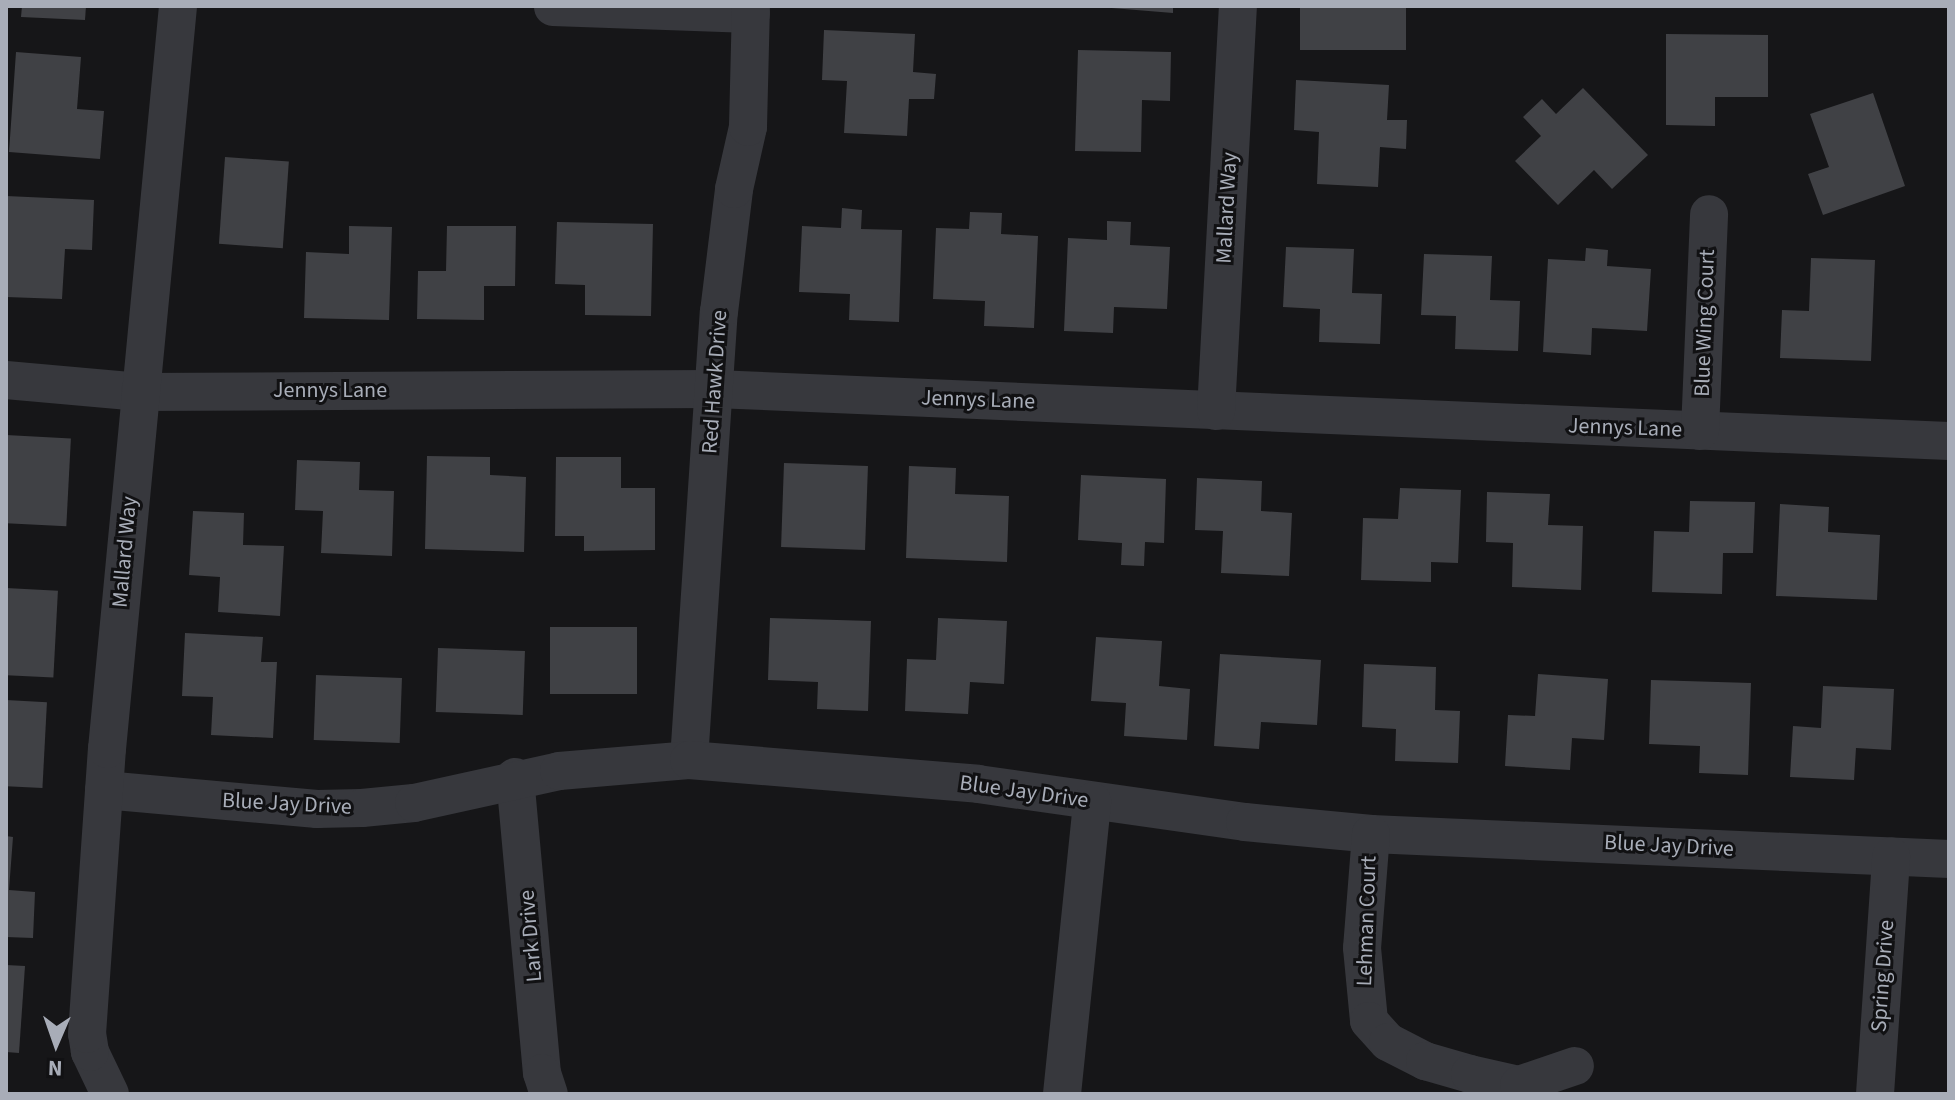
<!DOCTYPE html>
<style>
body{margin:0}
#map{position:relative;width:1955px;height:1100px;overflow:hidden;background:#161618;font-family:"Source Sans 3",sans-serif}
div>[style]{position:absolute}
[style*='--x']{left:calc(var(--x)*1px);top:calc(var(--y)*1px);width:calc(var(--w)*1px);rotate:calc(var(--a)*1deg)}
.building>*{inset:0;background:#404145;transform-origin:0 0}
.street>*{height:38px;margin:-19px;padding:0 19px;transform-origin:19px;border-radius:19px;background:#37383d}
span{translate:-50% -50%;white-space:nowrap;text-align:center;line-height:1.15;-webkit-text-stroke:6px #111113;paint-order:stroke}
.street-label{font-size:22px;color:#a8adb8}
.frame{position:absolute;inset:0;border:8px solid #a8adb8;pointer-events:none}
.north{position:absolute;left:16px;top:1004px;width:80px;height:80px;-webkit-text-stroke:6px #111113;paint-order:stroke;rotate:182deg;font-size:22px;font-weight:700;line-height:32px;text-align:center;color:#a8adb8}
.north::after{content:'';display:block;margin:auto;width:28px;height:36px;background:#a8adb8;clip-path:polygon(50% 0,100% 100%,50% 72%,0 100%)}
</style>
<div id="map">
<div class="building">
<i style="clip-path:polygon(22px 6px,86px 6px,85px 20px,21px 17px)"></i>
<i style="clip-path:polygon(1087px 6px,1173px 6px,1173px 13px)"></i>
<i style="left:1300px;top:6px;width:106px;height:44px"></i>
<i style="clip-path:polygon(824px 30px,915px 34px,913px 72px,936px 74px,934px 99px,909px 99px,907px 136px,844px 133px,847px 81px,822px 80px)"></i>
<i style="clip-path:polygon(1666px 34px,1768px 35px,1768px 97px,1715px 97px,1715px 126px,1666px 125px)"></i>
<i style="clip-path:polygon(1078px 50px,1171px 52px,1170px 101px,1142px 100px,1141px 152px,1075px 151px)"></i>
<i style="clip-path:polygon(16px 52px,81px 57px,77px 109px,104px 111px,100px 159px,9px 152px)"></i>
<i style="clip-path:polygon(1296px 80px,1389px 85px,1387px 120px,1407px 120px,1406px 149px,1380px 147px,1378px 187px,1317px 184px,1319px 132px,1294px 130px)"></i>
<i style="clip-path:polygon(1583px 88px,1648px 155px,1612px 189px,1594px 170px,1558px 205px,1515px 161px,1541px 136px,1523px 117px,1542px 99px,1556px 114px)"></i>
<i style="clip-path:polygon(1873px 93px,1905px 186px,1823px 215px,1808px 174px,1829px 167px,1810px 114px)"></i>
<i style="left:225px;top:157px;width:64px;height:87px;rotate:4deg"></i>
<i style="clip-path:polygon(6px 196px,94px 200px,92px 250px,65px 249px,62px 299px,6px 297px)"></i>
<i style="clip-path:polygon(842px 208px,862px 210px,861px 229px,902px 230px,899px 322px,849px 320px,850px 294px,799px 292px,802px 226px,841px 228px)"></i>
<i style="clip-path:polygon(970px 212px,1002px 213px,1001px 234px,1038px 236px,1034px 328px,984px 326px,985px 301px,933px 299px,936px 228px,969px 229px)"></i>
<i style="clip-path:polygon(1107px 221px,1131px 222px,1130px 245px,1170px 247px,1167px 309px,1114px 307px,1113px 333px,1064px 331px,1068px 238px,1107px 240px)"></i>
<i style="clip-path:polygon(557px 222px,653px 224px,651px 316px,585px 315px,585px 285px,555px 284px)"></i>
<i style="clip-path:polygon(349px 226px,392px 227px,389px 320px,304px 318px,306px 252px,349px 254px)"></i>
<i style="clip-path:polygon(447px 226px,516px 226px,515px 286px,484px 286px,484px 320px,417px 319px,418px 271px,446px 271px)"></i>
<i style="clip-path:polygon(1286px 247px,1354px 249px,1352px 293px,1382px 294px,1380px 344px,1319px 342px,1320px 309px,1283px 307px)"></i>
<i style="clip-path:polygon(1586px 248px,1608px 250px,1607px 266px,1651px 269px,1647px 331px,1592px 328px,1591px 355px,1543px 352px,1548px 259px,1585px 261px)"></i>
<i style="clip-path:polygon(1424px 254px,1492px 256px,1490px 300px,1520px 301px,1518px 351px,1455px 349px,1456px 316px,1421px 315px)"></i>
<i style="clip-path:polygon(1811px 258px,1875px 260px,1871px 361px,1780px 358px,1782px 310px,1809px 311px)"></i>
<i style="left:6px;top:435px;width:65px;height:88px;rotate:3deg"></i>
<i style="clip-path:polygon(427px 456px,490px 457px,490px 475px,526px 477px,524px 552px,425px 549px)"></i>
<i style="clip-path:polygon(556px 457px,621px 457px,621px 488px,655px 488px,655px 550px,584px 551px,584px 536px,555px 536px)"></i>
<i style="clip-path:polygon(297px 460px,360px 462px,359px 490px,394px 491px,392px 556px,321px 553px,323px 511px,295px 510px)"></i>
<i style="left:784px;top:463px;width:84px;height:84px;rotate:2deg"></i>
<i style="clip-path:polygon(909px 466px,956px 468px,955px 494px,1009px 496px,1007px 562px,906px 558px)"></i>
<i style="clip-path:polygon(1081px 475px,1166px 479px,1164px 543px,1145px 542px,1144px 566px,1121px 565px,1122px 543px,1078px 540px)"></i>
<i style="clip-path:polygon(1197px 478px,1262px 481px,1261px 511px,1292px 513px,1289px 576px,1221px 573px,1223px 531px,1195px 530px)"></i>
<i style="clip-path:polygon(1400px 488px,1461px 490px,1458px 563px,1431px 562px,1431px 582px,1361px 580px,1363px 518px,1398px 519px)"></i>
<i style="clip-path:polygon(1487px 492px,1550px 494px,1548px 525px,1583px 526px,1581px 590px,1512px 587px,1513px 543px,1486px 542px)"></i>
<i style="clip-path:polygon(1690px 501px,1755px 502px,1753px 553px,1723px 553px,1722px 594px,1652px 592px,1654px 531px,1689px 532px)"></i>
<i style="clip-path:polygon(1780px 504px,1829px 507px,1828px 532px,1880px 535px,1877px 600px,1776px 596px)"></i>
<i style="clip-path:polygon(193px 511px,244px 513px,243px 545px,284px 546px,280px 616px,218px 612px,220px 577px,189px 575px)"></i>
<i style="left:6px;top:588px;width:52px;height:87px;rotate:3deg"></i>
<i style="clip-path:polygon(770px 618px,871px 621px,868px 711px,817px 709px,818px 682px,768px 680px)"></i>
<i style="clip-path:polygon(938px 618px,1007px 621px,1004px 684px,970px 682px,968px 714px,905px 711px,907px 659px,936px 660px)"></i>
<i style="left:637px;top:627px;width:67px;height:87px;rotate:90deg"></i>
<i style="clip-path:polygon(185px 633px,263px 637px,261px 662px,277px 662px,273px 738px,211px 735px,213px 697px,182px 696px)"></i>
<i style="clip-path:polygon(1096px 637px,1162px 641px,1159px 686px,1190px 689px,1187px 740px,1124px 736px,1126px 703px,1091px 701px)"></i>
<i style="left:438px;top:648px;width:87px;height:64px;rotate:2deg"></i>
<i style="clip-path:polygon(1220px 654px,1321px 660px,1317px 725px,1261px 722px,1259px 749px,1214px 746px)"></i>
<i style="clip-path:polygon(1364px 664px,1436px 667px,1435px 710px,1460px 711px,1458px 763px,1395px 761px,1396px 729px,1362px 727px)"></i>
<i style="clip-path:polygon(1538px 674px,1608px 679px,1604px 740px,1572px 738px,1570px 770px,1505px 766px,1508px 715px,1535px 716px)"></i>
<i style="left:316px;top:675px;width:86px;height:65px;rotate:2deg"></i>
<i style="clip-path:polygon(1651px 680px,1751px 683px,1748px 775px,1699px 773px,1700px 746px,1649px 744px)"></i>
<i style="clip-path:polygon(1823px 686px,1894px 689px,1891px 750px,1856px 748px,1854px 780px,1790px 777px,1793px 726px,1821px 728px)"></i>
<i style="left:6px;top:700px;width:41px;height:86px;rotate:3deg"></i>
<i style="clip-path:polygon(6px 836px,13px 837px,9px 890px,35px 892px,33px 938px,6px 937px)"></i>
<i style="clip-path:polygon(6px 965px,25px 966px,19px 1053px,6px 1052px)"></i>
</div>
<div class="street">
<i style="--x:553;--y:7;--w:198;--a:2"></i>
<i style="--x:6;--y:380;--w:135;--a:5.1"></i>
<i style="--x:140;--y:392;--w:574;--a:-0.3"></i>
<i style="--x:714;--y:389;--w:1236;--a:2.41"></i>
<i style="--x:1216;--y:411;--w:406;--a:-86.9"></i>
<i style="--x:1700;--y:431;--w:217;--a:-87.6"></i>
<i style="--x:689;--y:760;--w:449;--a:-86.2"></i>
<i style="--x:719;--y:312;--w:124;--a:-83"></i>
<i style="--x:734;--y:189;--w:64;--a:-77.3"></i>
<i style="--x:748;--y:127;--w:121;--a:-88.6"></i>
<i style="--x:515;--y:777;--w:297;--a:84.8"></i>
<i style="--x:542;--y:1073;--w:22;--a:72"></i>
<i style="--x:104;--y:790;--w:214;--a:5.1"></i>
<i style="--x:317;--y:809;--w:45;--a:-1.3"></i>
<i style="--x:362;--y:808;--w:52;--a:-5.5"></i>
<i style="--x:414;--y:803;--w:148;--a:-12.4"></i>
<i style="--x:559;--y:771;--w:130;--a:-4.8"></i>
<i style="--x:689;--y:760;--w:290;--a:4.7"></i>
<i style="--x:978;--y:784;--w:270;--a:8.1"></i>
<i style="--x:1245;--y:822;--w:127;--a:5.4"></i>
<i style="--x:1371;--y:834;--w:579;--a:2.48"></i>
<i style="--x:1371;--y:834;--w:114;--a:94.5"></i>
<i style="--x:1362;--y:948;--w:73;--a:84.5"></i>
<i style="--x:1369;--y:1021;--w:28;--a:48"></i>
<i style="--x:1388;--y:1042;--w:42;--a:27.2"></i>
<i style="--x:1425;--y:1061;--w:47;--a:16.1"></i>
<i style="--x:1470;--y:1074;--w:50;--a:12.7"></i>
<i style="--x:1519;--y:1085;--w:59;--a:-18.7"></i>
<i style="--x:110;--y:1094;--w:47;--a:-115.5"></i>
<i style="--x:90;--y:1052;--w:18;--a:-99"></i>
<i style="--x:87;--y:1034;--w:286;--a:-86"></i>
<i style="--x:107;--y:749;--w:746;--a:-84.54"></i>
<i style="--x:1062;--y:1094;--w:294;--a:-84.1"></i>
<i style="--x:1875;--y:1094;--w:238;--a:-86.1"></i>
</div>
<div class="street-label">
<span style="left:1227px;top:208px;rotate:-87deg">Mallard Way</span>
<span style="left:1705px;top:323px;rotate:-88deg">Blue Wing Court</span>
<span style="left:715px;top:382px;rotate:-86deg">Red Hawk Drive</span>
<span style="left:330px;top:391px">Jennys Lane</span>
<span style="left:978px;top:400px;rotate:2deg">Jennys Lane</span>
<span style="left:1625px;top:428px;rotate:2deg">Jennys Lane</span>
<span style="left:125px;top:552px;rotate:-85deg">Mallard Way</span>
<span style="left:1024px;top:792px;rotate:8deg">Blue Jay Drive</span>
<span style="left:287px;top:804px;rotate:3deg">Blue Jay Drive</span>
<span style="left:1669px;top:846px;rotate:3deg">Blue Jay Drive</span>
<span style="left:1367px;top:921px;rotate:-88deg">Lehman Court</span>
<span style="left:531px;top:936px;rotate:-95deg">Lark Drive</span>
<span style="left:1883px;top:976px;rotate:-86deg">Spring Drive</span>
</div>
<div class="frame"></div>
<div class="north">N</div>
</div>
